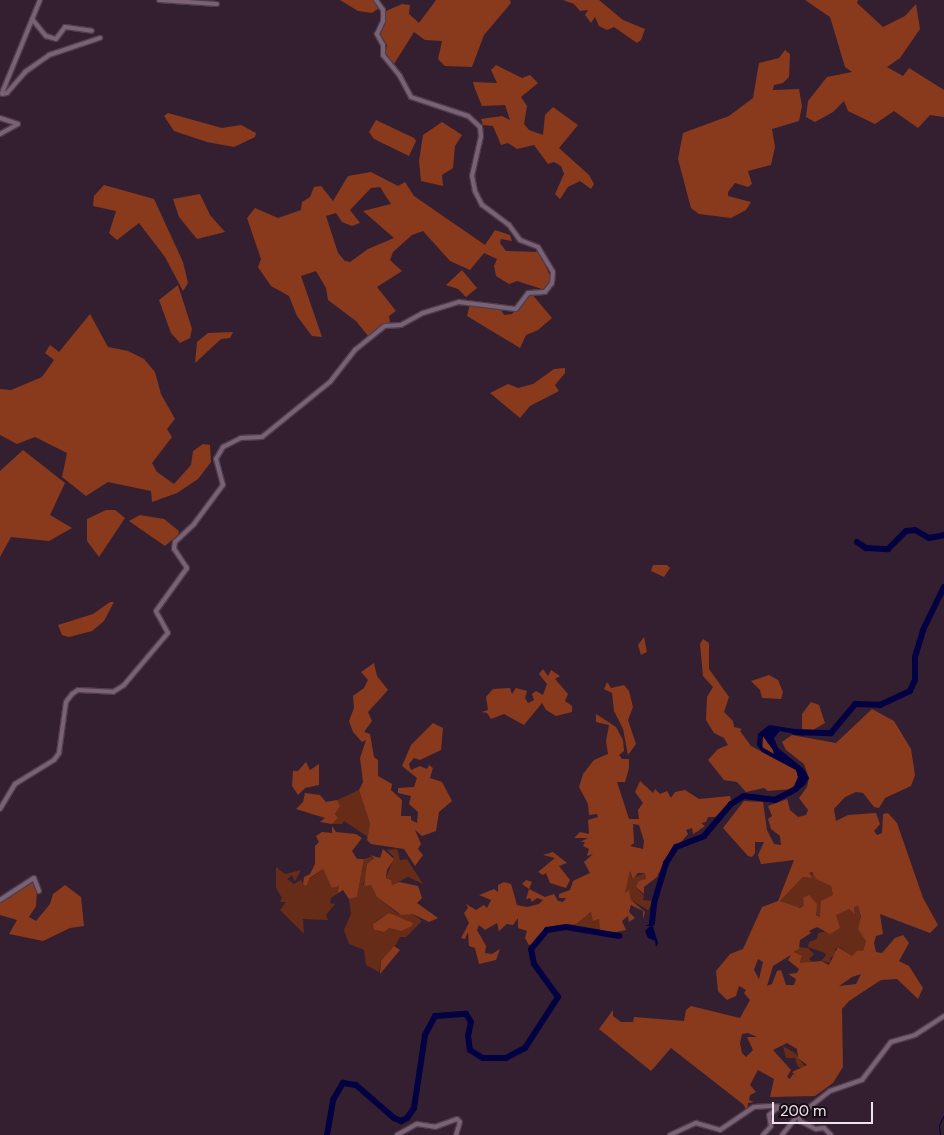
<!DOCTYPE html>
<style>
body{margin:0}
#map{position:relative;width:944px;height:1135px;overflow:hidden;background:#341f30;font-family:"DM Sans",sans-serif}
div>[style]{position:absolute}
[style*='--x']{left:calc(var(--x)*1px);top:calc(var(--y)*1px);width:calc(var(--w)*1px);rotate:calc(var(--a)*1deg)}
.green>*{inset:0;background:#662c18}
.forest>*{inset:0;background:#893a1d}
.water>*{inset:0;background:#040142}
.stream>*{height:1px;margin:-0.5px;padding:0 0.5px;transform-origin:0.5px;border-radius:0.5px;background:#040142}
.river>*{height:6px;margin:-3px;padding:0 3px;transform-origin:3px;border-radius:3px;background:#040142}
.roads{filter:drop-shadow(1px 0 #4e3d4b) drop-shadow(-1px 0 #4e3d4b) drop-shadow(0 1px #4e3d4b) drop-shadow(0 -1px #4e3d4b)}
.street>*{height:4px;margin:-2px;padding:0 2px;transform-origin:2px;border-radius:2px;background:#7a6175}
span{translate:-50% -50%;white-space:nowrap;text-align:center;line-height:1.15;-webkit-text-stroke:4px #160c14;paint-order:stroke}
.scale{position:absolute;left:772px;top:1102px;width:101px;height:22px;box-sizing:border-box;border:2px solid #f1e3ee;border-top:0;padding-left:6px;font-size:15px;line-height:18px;white-space:nowrap;color:#f1e3ee;-webkit-text-stroke:4px #160c14;paint-order:stroke}
</style>
<div id="map">
<div class="green">
<i style="clip-path:polygon(359px 790px,370px 824px,368px 837px,344px 821px,342px 824px,332px 824px,338px 818px,335px 814px,337px 800px)"></i>
<i style="clip-path:polygon(397px 849px,400px 860px,407px 859px,423px 884px,408px 877px,392px 885px,390px 879px,386px 878px,394px 857px,387px 850px)"></i>
<i style="clip-path:polygon(evenodd,373px 856px,363px 885px,371px 885px,377px 897px,398px 914px,413px 914px,422px 921px,406px 937px,400px 937px,392px 952px,381px 961px,379px 972px,366px 965px,364px 950px,349px 944px,344px 930px,351px 914px,349px 899px,357px 897px,364px 859px,373px 856px,389px 913px,398px 918px,401px 931px,389px 928px,383px 932px,374px 930px,375px 922px,389px 913px)"></i>
<i style="clip-path:polygon(276px 867px,285px 874px,301px 870px,295px 881px,292px 875px,287px 879px,294px 884px,301px 880px,303px 884px,323px 869px,327px 877px,339px 886px,337px 894px,331px 898px,330px 903px,335px 904px,326px 915px,328px 920px,303px 919px,304px 934px,280px 910px,286px 902px,280px 902px,282px 898px,276px 888px)"></i>
<i style="clip-path:polygon(630px 871px,632px 878px,645px 873px,646px 879px,636px 887px,644px 896px,643px 900px,653px 901px,648px 910px,631px 900px,629px 892px,625px 893px)"></i>
<i style="clip-path:polygon(809px 872px,831px 886px,833px 895px,820px 917px,804px 905px,798px 908px,780px 901px,803px 877px,809px 878px)"></i>
<i style="clip-path:polygon(858px 906px,866px 941px,863px 951px,852px 957px,840px 947px,835px 949px,837px 954px,830px 958px,831px 963px,821px 961px,826px 955px,825px 953px,808px 947px,809px 942px,817px 939px,818px 933px,839px 928px,835px 915px,849px 909px,855px 913px,854px 907px)"></i>
<i style="clip-path:polygon(592px 912px,596px 920px,599px 919px,601px 931px,569px 925px)"></i>
<i style="clip-path:polygon(799px 947px,808px 948px,814px 954px,809px 959px,813px 963px,800px 963px,802px 958px,794px 954px)"></i>
<i style="clip-path:polygon(783px 1046px,795px 1053px,806px 1068px,798px 1067px,795px 1058px,786px 1058px)"></i>
</div>
<div class="forest">
<i style="clip-path:polygon(340px 0,374px 0,379px 8px,372px 13px,358px 11px)"></i>
<i style="clip-path:polygon(436px 0,510px 0,511px 3px,484px 35px,472px 67px,445px 66px,438px 59px,442px 41px,425px 40px,414px 32px,394px 64px,385px 55px,387px 45px,380px 34px,386px 19px,386px 11px,402px 4px,410px 5px,409px 14px,419px 23px)"></i>
<i style="clip-path:polygon(563px 0,599px 0,623px 20px,645px 29px,641px 40px,637px 43px,614px 27px,607px 30px,599px 26px,595px 17px,591px 23px,585px 15px,588px 10px,580px 11px,574px 4px)"></i>
<i style="clip-path:polygon(805px 0,858px 0,857px 3px,883px 27px,905px 16px,916px 4px,920px 29px,900px 58px,887px 67px,903px 76px,909px 68px,944px 90px,944px 117px,930px 115px,918px 128px,894px 111px,875px 124px,848px 111px,844px 101px,833px 112px,815px 122px,806px 117px,808px 101px,827px 77px,852px 72px,845px 67px,830px 17px)"></i>
<i style="clip-path:polygon(785px 50px,790px 54px,789px 77px,783px 83px,774px 85px,773px 90px,799px 89px,802px 106px,799px 121px,772px 129px,775px 147px,771px 165px,748px 171px,752px 184px,748px 187px,735px 183px,728px 192px,728px 196px,751px 202px,746px 210px,731px 218px,699px 214px,691px 208px,678px 159px,683px 133px,729px 116px,753px 98px,759px 63px,779px 58px)"></i>
<i style="clip-path:polygon(496px 65px,522px 78px,530px 75px,538px 83px,521px 97px,527px 106px,524px 124px,529px 130px,543px 135px,545px 115px,553px 107px,578px 125px,559px 148px,589px 175px,594px 184px,591px 189px,580px 181px,568px 187px,560px 199px,555px 194px,564px 174px,561px 166px,554px 162px,548px 164px,534px 145px,517px 149px,508px 143px,501px 145px,493px 126px,483px 125px,481px 119px,502px 116px,510px 120px,505px 105px,482px 106px,475px 89px,473px 82px,497px 83px,491px 70px)"></i>
<i style="clip-path:polygon(168px 113px,222px 128px,241px 125px,256px 133px,255px 137px,234px 147px,207px 142px,174px 131px,164px 116px)"></i>
<i style="clip-path:polygon(376px 120px,414px 138px,416px 141px,409px 156px,374px 139px,369px 132px)"></i>
<i style="clip-path:polygon(442px 122px,462px 135px,455px 146px,453px 168px,442px 175px,443px 186px,421px 181px,419px 161px,423px 135px)"></i>
<i style="clip-path:polygon(evenodd,371px 172px,398px 186px,405px 182px,414px 196px,485px 245px,495px 230px,510px 235px,512px 241px,501px 239px,500px 243px,506px 251px,539px 252px,551px 278px,545px 290px,517px 281px,509px 284px,496px 276px,494px 266px,497px 259px,484px 253px,470px 270px,450px 261px,423px 231px,412px 235px,393px 252px,390px 260px,402px 271px,377px 287px,396px 311px,389px 316px,390px 323px,369px 337px,356px 321px,328px 300px,326px 288px,316px 271px,301px 276px,322px 337px,312px 336px,297px 316px,289px 296px,271px 286px,258px 267px,261px 259px,247px 218px,255px 208px,278px 218px,301px 210px,302px 202px,310px 197px,314px 187px,321px 186px,333px 201px,348px 176px,371px 172px,380px 187px,391px 204px,363px 211px,394px 238px,368px 249px,350px 262px,345px 261px,338px 253px,326px 216px,336px 213px,342px 222px,352px 226px,360px 223px,350px 210px,371px 188px,380px 187px)"></i>
<i style="clip-path:polygon(104px 185px,154px 199px,183px 262px,188px 283px,183px 291px,165px 257px,139px 223px,117px 240px,109px 233px,116px 211px,93px 206px,94px 196px)"></i>
<i style="clip-path:polygon(200px 194px,210px 215px,225px 232px,197px 239px,179px 217px,173px 199px)"></i>
<i style="clip-path:polygon(462px 270px,477px 288px,466px 297px,458px 289px,446px 285px)"></i>
<i style="clip-path:polygon(178px 285px,192px 329px,190px 338px,180px 343px,171px 333px,159px 300px)"></i>
<i style="clip-path:polygon(531px 293px,552px 318px,538px 330px,526px 335px,520px 348px,467px 316px,470px 304px,500px 308px,504px 315px,512px 314px)"></i>
<i style="clip-path:polygon(90px 314px,108px 347px,128px 351px,144px 359px,155px 372px,161px 394px,175px 419px,167px 429px,172px 437px,152px 463px,157px 472px,174px 484px,191px 465px,193px 451px,203px 444px,210px 445px,211px 462px,198px 479px,177px 493px,152px 502px,151px 491px,108px 482px,86px 496px,62px 477px,67px 453px,35px 437px,17px 444px,0 435px,0 389px,11px 390px,42px 377px,54px 360px,45px 353px,50px 345px,59px 352px)"></i>
<i style="clip-path:polygon(233px 332px,230px 338px,221px 339px,195px 363px,197px 342px,208px 333px)"></i>
<i style="clip-path:polygon(565px 368px,565px 373px,555px 385px,559px 391px,530px 406px,520px 418px,490px 393px,508px 384px,518px 388px,533px 384px,554px 369px)"></i>
<i style="clip-path:polygon(23px 450px,65px 483px,50px 515px,72px 528px,49px 541px,11px 537px,0 557px,0 471px)"></i>
<i style="clip-path:polygon(106px 510px,115px 510px,125px 518px,99px 557px,87px 541px,87px 519px)"></i>
<i style="clip-path:polygon(140px 515px,164px 519px,179px 531px,178px 535px,165px 546px,129px 521px)"></i>
<i style="clip-path:polygon(653px 565px,667px 565px,670px 568px,664px 577px,651px 571px)"></i>
<i style="clip-path:polygon(110px 602px,114px 602px,104px 621px,92px 631px,69px 637px,62px 635px,58px 625px,93px 614px)"></i>
<i style="clip-path:polygon(644px 637px,647px 652px,641px 655px,638px 645px)"></i>
<i style="clip-path:polygon(703px 639px,709px 643px,709px 669px,729px 697px,724px 712px,733px 721px,734px 727px,742px 729px,740px 731px,751px 746px,796px 770px,798px 777px,792px 789px,768px 791px,764px 788px,746px 792px,737px 782px,724px 780px,708px 760px,718px 749px,728px 745px,724px 738px,714px 733px,706px 720px,707px 697px,713px 687px,703px 676px,700px 644px)"></i>
<i style="clip-path:polygon(374px 663px,377px 676px,388px 690px,368px 712px,372px 721px,364px 732px,370px 734px,374px 757px,378px 760px,378px 776px,392px 784px,391px 790px,402px 800px,401px 816px,411px 816px,411px 820px,417px 823px,418px 812px,409px 804px,411px 796px,398px 793px,398px 788px,414px 787px,417px 778px,402px 766px,411px 745px,433px 723px,443px 728px,441px 750px,420px 760px,414px 758px,409px 764px,411px 770px,420px 766px,427px 769px,429px 765px,433px 768px,430px 778px,442px 782px,452px 801px,439px 812px,436px 831px,422px 836px,415px 830px,421px 844px,418px 849px,423px 855px,415px 866px,404px 849px,371px 844px,367px 840px,370px 824px,359px 790px,363px 782px,360px 758px,366px 740px,362px 742px,353px 732px,349px 721px,354px 708px,353px 696px,364px 688px,368px 680px,361px 672px)"></i>
<i style="clip-path:polygon(543px 669px,548px 676px,551px 670px,560px 676px,555px 679px,568px 694px,565px 701px,572px 706px,572px 712px,556px 716px,546px 710px,542px 703px,524px 725px,504px 714px,491px 719px,487px 713px,482px 712px,488px 710px,486px 697px,493px 689px,510px 688px,512px 694px,516px 688px,527px 691px,525px 698px,528px 703px,534px 700px,532px 694px,536px 691px,543px 695px,547px 684px,539px 674px)"></i>
<i style="clip-path:polygon(769px 675px,778px 680px,783px 692px,781px 699px,762px 698px,760px 690px,751px 681px)"></i>
<i style="clip-path:polygon(607px 682px,611px 688px,624px 685px,629px 691px,633px 707px,628px 720px,636px 744px,628px 755px,623px 729px,614px 711px,612px 693px,604px 689px)"></i>
<i style="clip-path:polygon(811px 702px,819px 705px,825px 723px,813px 730px,802px 730px,802px 714px)"></i>
<i style="clip-path:polygon(evenodd,872px 709px,894px 721px,911px 749px,915px 775px,911px 786px,885px 798px,879px 808px,874px 807px,863px 793px,856px 792px,845px 797px,834px 809px,836px 821px,848px 815px,876px 813px,880px 824px,874px 831px,877px 835px,882px 833px,883px 814px,888px 813px,897px 823px,923px 898px,938px 925px,930px 933px,880px 914px,883px 934px,876px 936px,874px 943px,876px 952px,882px 953px,895px 938px,903px 935px,909px 943px,899px 961px,909px 966px,923px 988px,918px 999px,897px 979px,881px 980px,849px 1001px,842px 1009px,843px 1067px,833px 1083px,815px 1096px,770px 1097px,774px 1079px,758px 1070px,750px 1085px,756px 1092px,750px 1095px,749px 1100px,754px 1102px,748px 1103px,747px 1113px,744px 1105px,671px 1048px,651px 1071px,599px 1029px,613px 1010px,613px 1016px,621px 1022px,633px 1022px,634px 1017px,684px 1021px,686px 1010px,691px 1006px,740px 1018px,750px 1000px,744px 993px,746px 990px,739px 986px,736px 996px,727px 1000px,718px 991px,716px 971px,730px 954px,743px 949px,762px 907px,778px 901px,794px 860px,761px 864px,758px 855px,764px 842px,755px 842px,755px 853px,752px 857px,748px 856px,723px 828px,744px 801px,763px 802px,767px 830px,774px 844px,781px 845px,780px 836px,771px 829px,768px 819px,772px 816px,768px 806px,787px 799px,790px 810px,798px 817px,806px 815px,808px 810px,799px 798px,807px 787px,809px 778px,804px 764px,786px 750px,782px 742px,792px 735px,836px 743px,872px 709px,812px 872px,816px 879px,831px 886px,833px 895px,821px 901px,820px 917px,816px 915px,817px 904px,809px 895px,803px 898px,804px 905px,800px 908px,780px 901px,803px 877px,812px 878px,809px 873px,812px 872px,872px 709px,858px 906px,861px 917px,858px 929px,866px 941px,863px 951px,857px 951px,852px 956px,838px 947px,829px 965px,821px 961px,800px 963px,802px 956px,794px 952px,799px 949px,800px 940px,811px 933px,809px 931px,817px 927px,830px 934px,840px 928px,836px 915px,849px 909px,855px 914px,854px 907px,858px 906px,872px 709px,791px 955px,788px 960px,799px 969px,797px 973px,788px 974px,796px 979px,794px 985px,786px 985px,781px 970px,777px 971px,772px 984px,767px 986px,773px 966px,791px 955px,872px 709px,758px 959px,763px 962px,759px 979px,754px 970px,758px 959px,872px 709px,861px 974px,856px 984px,839px 986px,852px 977px,861px 974px,872px 709px,748px 1033px,757px 1037px,747px 1037px,753px 1050px,746px 1057px,742px 1053px,740px 1043px,742px 1034px,748px 1033px,872px 709px,787px 1043px,797px 1049px,798px 1058px,807px 1065px,792px 1072px,796px 1076px,793px 1074px,790px 1079px,787px 1077px,791px 1070px,773px 1050px,787px 1043px)"></i>
<i style="clip-path:polygon(evenodd,596px 714px,616px 727px,623px 740px,624px 751px,619px 755px,622px 759px,629px 759px,629px 768px,625px 782px,617px 782px,629px 819px,639px 819px,638px 810px,643px 803px,635px 792px,640px 781px,653px 793px,655px 789px,660px 794px,667px 791px,671px 798px,675px 792px,685px 790px,699px 799px,730px 796px,731px 801px,715px 817px,708px 817px,706px 822px,701px 823px,705px 826px,698px 831px,693px 834px,692px 828px,686px 830px,688px 834px,664px 862px,657px 877px,644px 887px,644px 894px,636px 887px,639px 881px,646px 879px,645px 873px,638px 873px,633px 879px,630px 871px,625px 893px,629px 890px,631px 900px,645px 912px,643px 919px,643px 911px,631px 905px,629px 912px,635px 918px,629px 922px,628px 916px,622px 921px,626px 930px,612px 933px,600px 930px,599px 919px,593px 921px,591px 912px,576px 924px,554px 926px,537px 939px,536px 944px,529px 945px,525px 938px,527px 931px,518px 928px,518px 918px,513px 925px,507px 924px,499px 931px,497px 923px,485px 930px,479px 925px,477px 930px,486px 946px,485px 953px,492px 954px,500px 949px,496px 960px,479px 964px,475px 948px,469px 946px,468px 932px,465px 939px,461px 938px,469px 923px,464px 913px,468px 908px,466px 904px,476px 910px,484px 905px,487px 908px,491px 900px,479px 895px,494px 889px,498px 892px,498px 885px,504px 882px,511px 884px,517px 905px,527px 907px,539px 904px,543px 900px,537px 898px,532px 902px,530px 898px,526px 899px,529px 889px,522px 884px,526px 880px,532px 882px,529px 889px,545px 897px,554px 894px,558px 901px,563px 902px,566px 898px,559px 898px,559px 894px,570px 890px,573px 881px,590px 873px,584px 862px,593px 854px,587px 856px,589px 849px,583px 846px,585px 842px,580px 842px,588px 838px,574px 838px,580px 832px,589px 834px,588px 820px,598px 817px,597px 814px,589px 815px,588px 804px,579px 787px,583px 774px,594px 760px,608px 754px,606px 741px,609px 725px,596px 722px,596px 714px,633px 824px,639px 825px,644px 841px,643px 849px,630px 846px,634px 843px,633px 824px)"></i>
<i style="clip-path:polygon(762px 735px,773px 750px,774px 754px,763px 749px)"></i>
<i style="clip-path:polygon(306px 762px,310px 770px,319px 764px,319px 785px,305px 788px,298px 795px,292px 786px,293px 771px,298px 771px)"></i>
<i style="clip-path:polygon(305px 793px,320px 795px,326px 802px,337px 800px,340px 806px,335px 814px,338px 818px,332px 824px,320px 822px,325px 818px,296px 809px,303px 802px)"></i>
<i style="clip-path:polygon(332px 826px,336px 832px,356px 834px,362px 838px,352px 851px,357px 859px,364px 859px,357px 897px,349px 899px,343px 890px,337px 894px,339px 886px,332px 888px,323px 869px,310px 878px,306px 886px,303px 884px,304px 877px,310px 874px,315px 864px,315px 846px,319px 842px,316px 836px,322px 832px,332px 833px)"></i>
<i style="clip-path:polygon(383px 849px,394px 859px,387px 870px,386px 878px,391px 880px,392px 885px,399px 882px,418px 886px,422px 898px,417px 903px,438px 918px,429px 922px,413px 914px,401px 915px,377px 897px,371px 885px,364px 886px,367px 864px,374px 858px,370px 855px,380px 858px)"></i>
<i style="clip-path:polygon(553px 852px,567px 863px,559px 866px,570px 880px,566px 888px,550px 883px,546px 873px,543px 875px,538px 872px,555px 858px,543px 855px)"></i>
<i style="clip-path:polygon(33px 880px,37px 891px,36px 906px,29px 917px,36px 921px,50px 904px,53px 894px,65px 885px,81px 897px,84px 926px,70px 928px,43px 941px,9px 934px,17px 920px,0 915px,0 901px)"></i>
<i style="clip-path:polygon(389px 913px,413px 923px,412px 926px,401px 931px,389px 928px,384px 932px,374px 930px,373px 924px)"></i>
<i style="clip-path:polygon(394px 946px,400px 950px,380px 974px,381px 961px)"></i>
</div>
<div class="water">
<i style="clip-path:polygon(evenodd,769px 725px,802px 730px,804px 736px,780px 731px,774px 738px,778px 748px,804px 769px,809px 778px,804px 786px,791px 795px,789px 789px,794px 788px,798px 777px,796px 770px,762px 752px,757px 745px,758px 734px,769px 725px,763px 736px,773px 750px,774px 754px,762px 747px,763px 736px)"></i>
<i style="clip-path:polygon(652px 923px,658px 943px,656px 947px,655px 941px,648px 938px,645px 931px,650px 926px,645px 926px)"></i>
</div>
<div class="stream">
<i style="--x:940;--y:1135;--w:10;--a:-96"></i>
<i style="--x:939;--y:1125;--w:11;--a:-63"></i>
</div>
<div class="river">
<i style="--x:857;--y:542;--w:11;--a:34"></i>
<i style="--x:866;--y:548;--w:22;--a:3"></i>
<i style="--x:888;--y:549;--w:25;--a:-45"></i>
<i style="--x:906;--y:531;--w:9;--a:-6"></i>
<i style="--x:915;--y:530;--w:16;--a:30"></i>
<i style="--x:929;--y:538;--w:15;--a:-11"></i>
<i style="--x:795;--y:732;--w:36;--a:2"></i>
<i style="--x:831;--y:733;--w:38;--a:-50"></i>
<i style="--x:855;--y:704;--w:25;--a:2"></i>
<i style="--x:880;--y:705;--w:33;--a:-25"></i>
<i style="--x:910;--y:691;--w:12;--a:-66"></i>
<i style="--x:915;--y:680;--w:23;--a:-90"></i>
<i style="--x:915;--y:657;--w:28;--a:-73"></i>
<i style="--x:923;--y:630;--w:48;--a:-64"></i>
<i style="--x:652;--y:923;--w:20;--a:-84"></i>
<i style="--x:654;--y:903;--w:42;--a:-73.3"></i>
<i style="--x:666;--y:863;--w:19;--a:-58"></i>
<i style="--x:676;--y:847;--w:30;--a:-21"></i>
<i style="--x:704;--y:836;--w:42;--a:-49.8"></i>
<i style="--x:731;--y:804;--w:15;--a:-32"></i>
<i style="--x:744;--y:796;--w:31;--a:7"></i>
<i style="--x:775;--y:800;--w:24;--a:-28"></i>
<i style="--x:327;--y:1135;--w:36;--a:-80"></i>
<i style="--x:333;--y:1100;--w:20;--a:-60"></i>
<i style="--x:343;--y:1083;--w:13;--a:9"></i>
<i style="--x:356;--y:1085;--w:50;--a:41"></i>
<i style="--x:394;--y:1118;--w:8;--a:23"></i>
<i style="--x:401;--y:1121;--w:7;--a:-27"></i>
<i style="--x:407;--y:1118;--w:12;--a:-55"></i>
<i style="--x:414;--y:1108;--w:74;--a:-81.4"></i>
<i style="--x:425;--y:1035;--w:21;--a:-62"></i>
<i style="--x:435;--y:1016;--w:31;--a:-4"></i>
<i style="--x:466;--y:1014;--w:9;--a:58"></i>
<i style="--x:471;--y:1022;--w:14;--a:102"></i>
<i style="--x:468;--y:1036;--w:14;--a:82"></i>
<i style="--x:470;--y:1050;--w:15;--a:32"></i>
<i style="--x:483;--y:1058;--w:23;--a:0"></i>
<i style="--x:506;--y:1058;--w:21;--a:-28"></i>
<i style="--x:525;--y:1048;--w:61;--a:-57.1"></i>
<i style="--x:558;--y:997;--w:41;--a:-126"></i>
<i style="--x:534;--y:964;--w:15;--a:-101"></i>
<i style="--x:531;--y:949;--w:25;--a:-50"></i>
<i style="--x:547;--y:930;--w:19;--a:-9"></i>
<i style="--x:566;--y:927;--w:54;--a:9.6"></i>
</div>
<div class="roads">
<div class="street">
<i style="--x:159;--y:0;--w:58;--a:3.9"></i>
<i style="--x:32;--y:19;--w:22;--a:51"></i>
<i style="--x:46;--y:36;--w:10;--a:17"></i>
<i style="--x:56;--y:39;--w:15;--a:-53"></i>
<i style="--x:65;--y:27;--w:27;--a:8"></i>
<i style="--x:2;--y:93;--w:100;--a:-67.8"></i>
<i style="--x:2;--y:94;--w:5;--a:-11"></i>
<i style="--x:7;--y:93;--w:28;--a:-49"></i>
<i style="--x:25;--y:72;--w:29;--a:-35"></i>
<i style="--x:49;--y:55;--w:54;--a:-18.4"></i>
<i style="--x:0;--y:118;--w:19;--a:18"></i>
<i style="--x:18;--y:124;--w:21;--a:151"></i>
<i style="--x:0;--y:809;--w:29;--a:-59"></i>
<i style="--x:15;--y:784;--w:46;--a:-31.6"></i>
<i style="--x:54;--y:760;--w:9;--a:-54"></i>
<i style="--x:59;--y:753;--w:51;--a:-82.2"></i>
<i style="--x:66;--y:702;--w:10;--a:-53"></i>
<i style="--x:72;--y:694;--w:7;--a:-34"></i>
<i style="--x:78;--y:690;--w:35;--a:3"></i>
<i style="--x:113;--y:692;--w:13;--a:-32"></i>
<i style="--x:124;--y:685;--w:68;--a:-49.8"></i>
<i style="--x:168;--y:633;--w:25;--a:-119"></i>
<i style="--x:156;--y:611;--w:53;--a:-54.2"></i>
<i style="--x:187;--y:568;--w:23;--a:-124"></i>
<i style="--x:174;--y:549;--w:7;--a:-82"></i>
<i style="--x:175;--y:542;--w:26;--a:-43"></i>
<i style="--x:194;--y:524;--w:49;--a:-53.4"></i>
<i style="--x:223;--y:485;--w:27;--a:-105"></i>
<i style="--x:216;--y:459;--w:14;--a:-60"></i>
<i style="--x:223;--y:447;--w:20;--a:-27"></i>
<i style="--x:241;--y:438;--w:21;--a:-3"></i>
<i style="--x:262;--y:437;--w:87;--a:-39"></i>
<i style="--x:330;--y:382;--w:41;--a:-52"></i>
<i style="--x:355;--y:350;--w:38;--a:-39"></i>
<i style="--x:385;--y:326;--w:16;--a:-4"></i>
<i style="--x:401;--y:325;--w:25;--a:-29"></i>
<i style="--x:423;--y:313;--w:38;--a:-17"></i>
<i style="--x:459;--y:302;--w:57;--a:7"></i>
<i style="--x:516;--y:309;--w:20;--a:-53"></i>
<i style="--x:528;--y:293;--w:17;--a:-3"></i>
<i style="--x:545;--y:292;--w:11;--a:-52"></i>
<i style="--x:552;--y:283;--w:11;--a:-85"></i>
<i style="--x:553;--y:272;--w:29;--a:-121"></i>
<i style="--x:538;--y:247;--w:19;--a:-159"></i>
<i style="--x:520;--y:240;--w:19;--a:-126"></i>
<i style="--x:509;--y:225;--w:34;--a:-143"></i>
<i style="--x:482;--y:205;--w:16;--a:-117"></i>
<i style="--x:475;--y:191;--w:15;--a:-101"></i>
<i style="--x:472;--y:176;--w:41;--a:-77.3"></i>
<i style="--x:481;--y:136;--w:9;--a:-96"></i>
<i style="--x:480;--y:127;--w:16;--a:-137"></i>
<i style="--x:468;--y:116;--w:60;--a:-161.6"></i>
<i style="--x:411;--y:97;--w:24;--a:-118"></i>
<i style="--x:400;--y:76;--w:27;--a:-129"></i>
<i style="--x:383;--y:55;--w:10;--a:-90"></i>
<i style="--x:383;--y:45;--w:13;--a:-119"></i>
<i style="--x:377;--y:34;--w:14;--a:-65"></i>
<i style="--x:383;--y:21;--w:11;--a:-90"></i>
<i style="--x:383;--y:10;--w:12;--a:-125"></i>
<i style="--x:0;--y:900;--w:40;--a:-32.9"></i>
<i style="--x:34;--y:878;--w:14;--a:69"></i>
<i style="--x:798;--y:1116;--w:41;--a:-38"></i>
<i style="--x:830;--y:1091;--w:34;--a:-19"></i>
<i style="--x:862;--y:1080;--w:48;--a:-52.7"></i>
<i style="--x:891;--y:1042;--w:25;--a:-16"></i>
<i style="--x:915;--y:1035;--w:35;--a:-33"></i>
<i style="--x:397;--y:1135;--w:23;--a:-29"></i>
<i style="--x:417;--y:1124;--w:18;--a:9"></i>
<i style="--x:435;--y:1127;--w:23;--a:-20"></i>
<i style="--x:457;--y:1119;--w:4;--a:45"></i>
<i style="--x:460;--y:1122;--w:14;--a:107"></i>
<i style="--x:670;--y:1135;--w:29;--a:-25"></i>
<i style="--x:696;--y:1123;--w:25;--a:16"></i>
<i style="--x:720;--y:1130;--w:41;--a:-34.1"></i>
<i style="--x:754;--y:1107;--w:17;--a:-3"></i>
<i style="--x:771;--y:1106;--w:25;--a:5"></i>
<i style="--x:796;--y:1108;--w:14;--a:73"></i>
<i style="--x:800;--y:1121;--w:18;--a:27"></i>
<i style="--x:816;--y:1129;--w:8;--a:-7"></i>
<i style="--x:824;--y:1128;--w:10;--a:45"></i>
<i style="--x:763;--y:1135;--w:12;--a:-48"></i>
<i style="--x:771;--y:1126;--w:11;--a:-100"></i>
<i style="--x:769;--y:1115;--w:13;--a:-39"></i>
<i style="--x:782;--y:1135;--w:26;--a:-51"></i>
</div>
</div>
<div class="scale">200 m</div>
</div>
